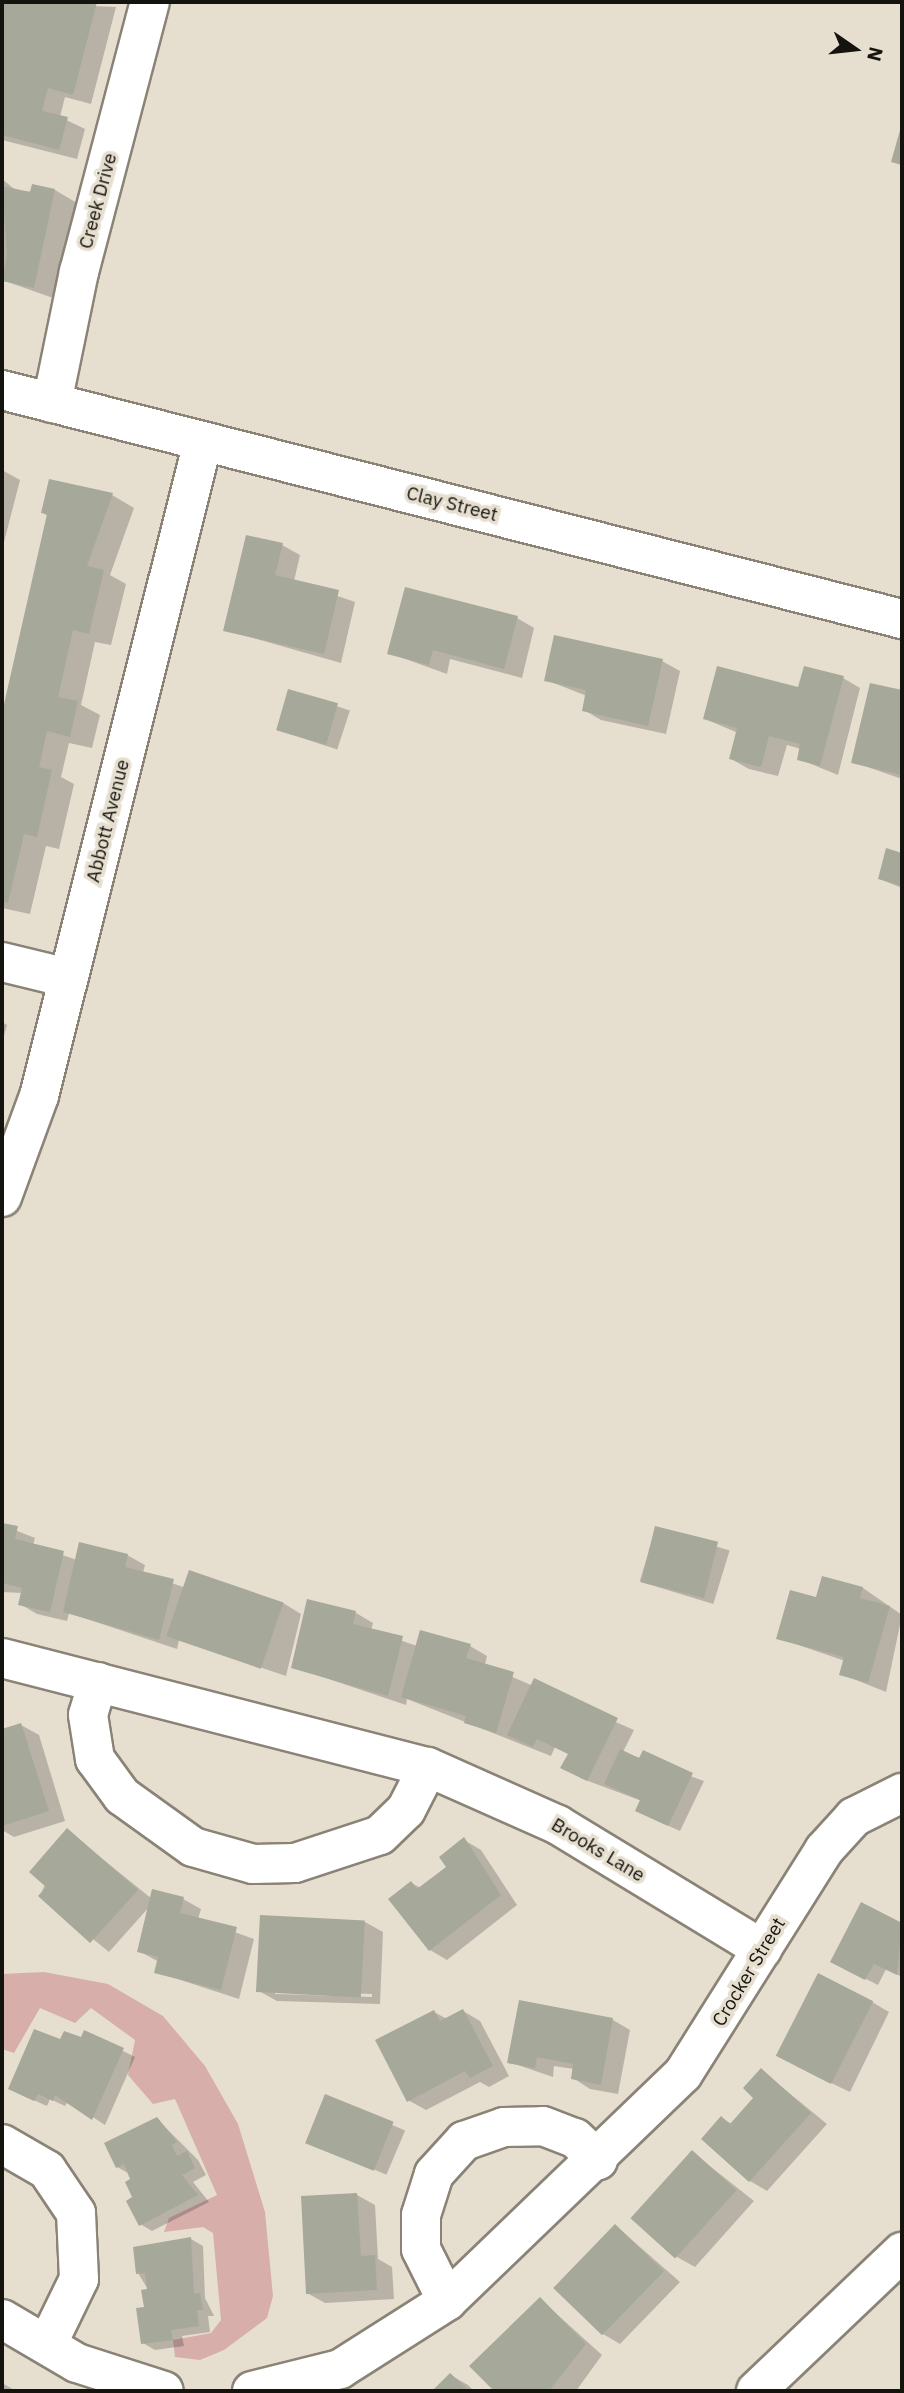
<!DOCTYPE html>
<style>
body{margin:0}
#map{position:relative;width:904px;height:2393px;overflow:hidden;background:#e6dfd0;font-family:"IBM Plex Sans",sans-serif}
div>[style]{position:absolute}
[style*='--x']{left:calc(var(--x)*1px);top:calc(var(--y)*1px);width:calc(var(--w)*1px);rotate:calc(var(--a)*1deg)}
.green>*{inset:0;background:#d7aeaa}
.shadow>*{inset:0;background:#0003;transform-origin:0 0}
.building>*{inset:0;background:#a6a899;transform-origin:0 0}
.roads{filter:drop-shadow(2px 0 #8a8376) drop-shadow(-2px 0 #8a8376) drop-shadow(0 2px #8a8376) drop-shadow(0 -2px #8a8376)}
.street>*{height:38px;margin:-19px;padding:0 19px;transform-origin:19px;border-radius:19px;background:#fff}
.secondary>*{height:38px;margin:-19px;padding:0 19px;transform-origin:19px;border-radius:19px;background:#fff}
span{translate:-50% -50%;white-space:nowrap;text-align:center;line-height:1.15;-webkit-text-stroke:7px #e6dfd0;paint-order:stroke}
.street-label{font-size:19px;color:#15130e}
.frame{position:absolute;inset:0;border:4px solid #15130e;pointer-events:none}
.north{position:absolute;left:820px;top:14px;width:70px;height:70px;-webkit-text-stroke:5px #e6dfd0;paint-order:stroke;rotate:104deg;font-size:19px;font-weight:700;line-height:28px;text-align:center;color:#15130e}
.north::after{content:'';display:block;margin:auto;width:24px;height:32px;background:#15130e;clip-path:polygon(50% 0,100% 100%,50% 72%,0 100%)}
</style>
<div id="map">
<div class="green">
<i style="clip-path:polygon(44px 1972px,108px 1984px,163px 2016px,205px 2066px,238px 2124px,265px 2212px,273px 2296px,267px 2318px,224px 2350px,200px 2360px,175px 2357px,173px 2340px,211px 2333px,221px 2320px,213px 2233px,203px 2227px,164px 2232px,169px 2218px,217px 2195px,175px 2099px,153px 2104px,128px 2075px,135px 2040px,91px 2008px,75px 2023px,40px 2008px,14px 2053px,2px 2049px,2px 1974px)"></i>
</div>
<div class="shadow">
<i style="clip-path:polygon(2px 2px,116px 7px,91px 104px,65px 97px,60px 117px,85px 129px,77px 159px,2px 140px)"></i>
<i style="clip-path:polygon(2px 179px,18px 192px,55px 190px,77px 203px,56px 299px,2px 280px)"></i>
<i style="clip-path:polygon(2px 470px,20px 480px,2px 550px)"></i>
<i style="clip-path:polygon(112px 495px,134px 508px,110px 575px,126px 584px,111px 645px,95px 642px,81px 705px,100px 715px,92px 748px,69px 743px,61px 777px,74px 784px,59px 849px,46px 846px,30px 914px,2px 908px,2px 726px,48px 516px,43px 513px)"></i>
<i style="clip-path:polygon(282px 545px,300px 555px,294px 581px,355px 602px,341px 663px,225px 630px)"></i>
<i style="clip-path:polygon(517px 618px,534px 628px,522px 678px,450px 659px,447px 674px,389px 653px)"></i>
<i style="clip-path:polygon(662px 661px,680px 671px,666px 734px,601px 720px,584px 710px,587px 696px,546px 680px)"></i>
<i style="clip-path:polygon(843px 678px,860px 688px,838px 775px,799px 759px,801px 749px,787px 745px,778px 776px,749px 769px,731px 759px,738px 733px,705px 719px)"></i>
<i style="clip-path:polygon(871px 685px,902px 692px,902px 779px,853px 762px)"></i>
<i style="left:290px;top:691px;width:63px;height:41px;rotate:18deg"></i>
<i style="clip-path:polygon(887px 850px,902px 855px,902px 888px,880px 879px)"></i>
<i style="clip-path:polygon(2px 1022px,7px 1025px,2px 1043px)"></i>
<i style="clip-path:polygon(2px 1525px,35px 1538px,33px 1545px,77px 1560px,127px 1555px,145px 1565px,143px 1573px,186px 1588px,283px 1603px,301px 1614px,286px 1676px,179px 1640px,177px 1649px,69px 1613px,67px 1621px,37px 1614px,20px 1604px,22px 1593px,2px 1592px)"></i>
<i style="left:656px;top:1528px;width:77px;height:56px;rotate:17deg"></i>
<i style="clip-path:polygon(824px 1578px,863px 1588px,902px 1615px,886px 1692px,841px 1674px,845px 1661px,778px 1638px,818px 1599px)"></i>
<i style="clip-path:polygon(308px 1601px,356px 1613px,373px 1623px,371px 1630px,417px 1646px,470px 1646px,487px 1656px,485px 1665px,634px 1730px,623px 1752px,704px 1781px,680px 1831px,649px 1817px,642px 1801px,580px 1778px,569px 1754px,555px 1747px,551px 1756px,407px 1699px,406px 1705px,293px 1667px)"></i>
<i style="clip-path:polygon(21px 1725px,39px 1735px,65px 1821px,14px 1837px,2px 1830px,2px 1731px)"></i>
<i style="clip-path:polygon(68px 1831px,152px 1899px,183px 1899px,201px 1909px,198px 1919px,254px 1939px,239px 1999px,156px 1972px,159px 1962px,139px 1951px,150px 1906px,109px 1952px,40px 1896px)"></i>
<i style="clip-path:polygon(464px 1840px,481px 1850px,517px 1905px,447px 1960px,430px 1950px,411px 1883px,421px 1888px,448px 1867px)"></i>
<i style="clip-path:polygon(861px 1904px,902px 1925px,902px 1977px,886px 1969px,878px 1985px,844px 1968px)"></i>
<i style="clip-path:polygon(evenodd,365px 1922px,383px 1932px,380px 2004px,277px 2001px,259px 1991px,365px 1922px,275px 1991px,372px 1994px,372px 1997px,275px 1994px,275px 1991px)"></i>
<i style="clip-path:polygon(872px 2002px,889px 2012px,850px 2092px,796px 2066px)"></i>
<i style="clip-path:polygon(463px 2011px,480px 2021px,509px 2076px,489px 2087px,480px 2082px,426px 2110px,408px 2100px,434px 2012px,447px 2019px)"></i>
<i style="clip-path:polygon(613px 2020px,630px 2030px,618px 2094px,590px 2089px,573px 2078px,574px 2069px,554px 2066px,553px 2077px,509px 2062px)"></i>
<i style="clip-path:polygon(2px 2031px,4px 2032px,2px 2089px)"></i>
<i style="clip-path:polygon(85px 2032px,135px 2057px,105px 2125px,68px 2101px,65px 2106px,50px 2099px,47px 2106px,22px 2095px,60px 2042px,82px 2040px)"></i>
<i style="clip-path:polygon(761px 2070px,827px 2124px,767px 2191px,750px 2181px,721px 2118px,732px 2124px,756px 2098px)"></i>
<i style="left:326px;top:2097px;width:86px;height:48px;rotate:23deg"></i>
<i style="clip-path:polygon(157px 2119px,198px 2160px,206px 2175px,193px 2182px,209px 2202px,152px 2231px,140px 2224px,130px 2174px,117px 2167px)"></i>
<i style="clip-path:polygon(692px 2152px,754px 2201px,695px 2267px,677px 2257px)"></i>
<i style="clip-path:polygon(357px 2195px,375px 2205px,378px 2259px,392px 2267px,394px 2299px,325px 2303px,307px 2293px)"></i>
<i style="clip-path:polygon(616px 2226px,680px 2282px,620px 2344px,603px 2334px)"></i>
<i style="clip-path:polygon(191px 2239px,203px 2246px,205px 2298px,214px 2316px,208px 2316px,210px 2332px,182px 2336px,184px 2346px,155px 2350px,143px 2343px,149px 2291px,138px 2273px)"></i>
<i style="clip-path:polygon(540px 2299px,602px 2355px,576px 2391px,496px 2391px,472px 2366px)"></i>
<i style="clip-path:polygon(450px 2375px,468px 2385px,474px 2391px,434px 2391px)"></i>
<i style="clip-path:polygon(2px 2383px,16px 2391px,2px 2391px)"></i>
</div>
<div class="building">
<i style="clip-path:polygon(2px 2px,97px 2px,73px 95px,48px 88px,42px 111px,68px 117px,59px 150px,2px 135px)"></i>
<i style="clip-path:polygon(902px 123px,902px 165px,891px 162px)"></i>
<i style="clip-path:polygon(32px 184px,55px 189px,34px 288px,2px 281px,7px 255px,2px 186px,30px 192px)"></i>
<i style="clip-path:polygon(49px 479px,113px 493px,87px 566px,104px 570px,89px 634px,73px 630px,58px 697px,78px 701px,70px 737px,47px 731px,39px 767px,52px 770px,37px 837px,24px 834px,8px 903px,2px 902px,2px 713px,47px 514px,41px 513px)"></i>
<i style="clip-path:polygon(246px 535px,283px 543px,275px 575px,339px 590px,324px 654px,223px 631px)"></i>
<i style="clip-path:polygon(405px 587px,518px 616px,504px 669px,433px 650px,429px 665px,387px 654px)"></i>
<i style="clip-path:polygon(554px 635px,663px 659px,648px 726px,582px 711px,586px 690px,544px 681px)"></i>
<i style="clip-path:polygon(717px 666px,798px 687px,804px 666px,844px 676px,820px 766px,797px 760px,800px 744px,769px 736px,761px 767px,729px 759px,737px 728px,703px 719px)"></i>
<i style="clip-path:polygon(870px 683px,902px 690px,902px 775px,851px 763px)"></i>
<i style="left:288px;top:689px;width:52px;height:43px;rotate:16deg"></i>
<i style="clip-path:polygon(886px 848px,902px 853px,902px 886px,878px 879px)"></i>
<i style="clip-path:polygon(2px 1523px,18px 1526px,15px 1539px,64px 1551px,50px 1612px,18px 1605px,22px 1588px,2px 1583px)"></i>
<i style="left:655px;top:1526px;width:65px;height:58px;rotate:14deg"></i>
<i style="clip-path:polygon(79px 1542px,128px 1554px,125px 1567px,174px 1579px,159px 1640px,63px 1612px)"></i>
<i style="left:189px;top:1570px;width:100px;height:70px;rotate:19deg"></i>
<i style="clip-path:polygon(822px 1576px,863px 1587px,860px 1598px,890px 1606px,868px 1683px,839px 1675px,844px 1657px,776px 1639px,790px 1590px,816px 1597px)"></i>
<i style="clip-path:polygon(307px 1599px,356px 1611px,353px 1624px,403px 1636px,388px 1696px,291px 1668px)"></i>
<i style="clip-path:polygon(420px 1630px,471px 1644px,466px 1658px,514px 1672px,496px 1733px,464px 1723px,466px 1716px,401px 1697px)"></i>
<i style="clip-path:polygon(534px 1678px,618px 1718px,587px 1781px,560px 1768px,568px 1754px,537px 1739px,533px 1747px,507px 1735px)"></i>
<i style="clip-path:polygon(21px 1723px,49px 1811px,2px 1826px,2px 1729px)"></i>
<i style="clip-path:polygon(620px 1749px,639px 1758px,643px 1750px,693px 1773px,668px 1826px,635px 1811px,640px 1800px,604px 1784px)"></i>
<i style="clip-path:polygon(67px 1828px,138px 1890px,90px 1943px,38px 1896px,46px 1887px,29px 1872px)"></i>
<i style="clip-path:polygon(464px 1837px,501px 1895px,429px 1951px,388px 1899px,411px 1881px,417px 1889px,446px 1867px,439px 1857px)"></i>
<i style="clip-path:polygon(152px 1889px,184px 1897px,180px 1913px,237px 1927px,221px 1990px,154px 1973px,158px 1957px,137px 1952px)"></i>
<i style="clip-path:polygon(861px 1902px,902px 1923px,897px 1975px,874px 1964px,865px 1980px,830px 1962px)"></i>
<i style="left:260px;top:1915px;width:105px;height:77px;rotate:3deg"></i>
<i style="left:818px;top:1973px;width:62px;height:93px;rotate:27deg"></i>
<i style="clip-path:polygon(519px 2000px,613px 2018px,601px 2085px,571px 2079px,573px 2064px,537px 2057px,535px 2068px,507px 2063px)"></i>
<i style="clip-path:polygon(463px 2009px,493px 2066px,470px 2078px,465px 2071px,407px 2102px,375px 2040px,434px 2010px,440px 2021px)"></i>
<i style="clip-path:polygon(34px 2029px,60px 2039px,64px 2031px,81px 2037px,84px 2030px,124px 2048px,92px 2120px,55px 2095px,53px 2101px,38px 2094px,34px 2101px,8px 2089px)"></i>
<i style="clip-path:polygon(761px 2068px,811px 2113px,749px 2182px,701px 2139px,721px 2116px,730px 2124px,753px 2098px,743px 2088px)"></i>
<i style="left:325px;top:2094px;width:74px;height:53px;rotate:22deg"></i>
<i style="clip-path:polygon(157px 2117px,177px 2142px,172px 2145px,177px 2156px,187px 2151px,195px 2168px,182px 2175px,198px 2195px,139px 2226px,126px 2201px,132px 2197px,125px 2182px,130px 2179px,124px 2164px,116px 2168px,104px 2143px)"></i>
<i style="left:692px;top:2150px;width:60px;height:92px;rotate:42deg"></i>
<i style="clip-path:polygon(357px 2193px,361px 2256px,375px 2255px,377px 2290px,306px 2294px,301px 2196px)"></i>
<i style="left:615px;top:2224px;width:68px;height:89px;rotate:44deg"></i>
<i style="clip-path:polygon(191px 2237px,194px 2294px,200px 2293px,203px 2310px,197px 2310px,199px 2326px,171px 2330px,173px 2340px,141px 2344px,136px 2308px,144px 2307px,141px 2290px,147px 2289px,145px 2273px,136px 2274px,133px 2247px)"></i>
<i style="clip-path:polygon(540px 2297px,586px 2344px,549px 2391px,494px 2391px,469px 2366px)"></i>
<i style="clip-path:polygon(450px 2373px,470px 2391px,432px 2391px)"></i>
</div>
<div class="roads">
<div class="street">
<i style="--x:2;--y:390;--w:929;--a:14.28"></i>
<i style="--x:52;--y:403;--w:134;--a:-78.4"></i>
<i style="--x:79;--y:272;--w:279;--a:-75.3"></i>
<i style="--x:2;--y:962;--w:68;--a:13.6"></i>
<i style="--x:2;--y:1197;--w:108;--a:-69.9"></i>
<i style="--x:39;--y:1096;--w:675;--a:-75.94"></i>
<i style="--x:2;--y:1658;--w:440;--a:14.4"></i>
<i style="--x:428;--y:1767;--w:142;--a:24"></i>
<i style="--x:558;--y:1825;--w:239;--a:31.3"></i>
<i style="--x:98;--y:1682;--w:34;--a:107"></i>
<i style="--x:88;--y:1715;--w:45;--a:81"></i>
<i style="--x:95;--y:1759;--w:46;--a:53.9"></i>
<i style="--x:122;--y:1796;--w:87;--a:35.7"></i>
<i style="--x:193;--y:1847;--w:62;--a:15.8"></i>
<i style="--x:253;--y:1864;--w:42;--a:-1.4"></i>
<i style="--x:295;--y:1863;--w:89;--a:-18.2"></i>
<i style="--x:380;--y:1835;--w:36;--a:-44"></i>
<i style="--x:406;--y:1810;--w:48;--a:-62.9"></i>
<i style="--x:2;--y:2144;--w:52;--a:30"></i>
<i style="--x:47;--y:2170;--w:52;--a:56"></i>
<i style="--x:76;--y:2213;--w:66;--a:87.4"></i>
<i style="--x:79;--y:2279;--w:73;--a:115.9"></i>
<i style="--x:447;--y:2301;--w:58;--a:-116.6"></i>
<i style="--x:421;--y:2249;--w:34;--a:-90"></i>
<i style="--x:421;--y:2215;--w:43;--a:-72.4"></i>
<i style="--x:434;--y:2174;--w:45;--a:-47.7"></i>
<i style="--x:464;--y:2141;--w:42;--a:-19.3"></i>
<i style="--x:504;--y:2127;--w:39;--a:-1"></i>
<i style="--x:543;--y:2126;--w:34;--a:21"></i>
<i style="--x:575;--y:2138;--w:32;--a:44"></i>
<i style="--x:2;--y:2319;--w:87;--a:30.4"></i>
<i style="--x:77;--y:2363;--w:91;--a:17.8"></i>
<i style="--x:252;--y:2391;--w:91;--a:-14"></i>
<i style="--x:340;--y:2369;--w:127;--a:-32.4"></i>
<i style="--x:447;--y:2301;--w:327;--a:-43.9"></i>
<i style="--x:683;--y:2074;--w:265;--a:-57.8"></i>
<i style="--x:824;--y:1850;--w:45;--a:-47.7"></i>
<i style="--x:854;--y:1817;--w:54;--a:-26.6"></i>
</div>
<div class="secondary">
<i style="--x:756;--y:2391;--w:202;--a:-43.6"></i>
</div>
</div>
<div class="street-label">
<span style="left:98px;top:201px;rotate:-75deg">Creek Drive</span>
<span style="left:452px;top:504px;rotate:14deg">Clay Street</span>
<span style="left:108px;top:821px;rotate:-76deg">Abbott Avenue</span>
<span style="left:598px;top:1850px;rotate:31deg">Brooks Lane</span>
<span style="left:749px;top:1972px;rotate:-59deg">Crocker Street</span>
</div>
<div class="frame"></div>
<div class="north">N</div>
</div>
